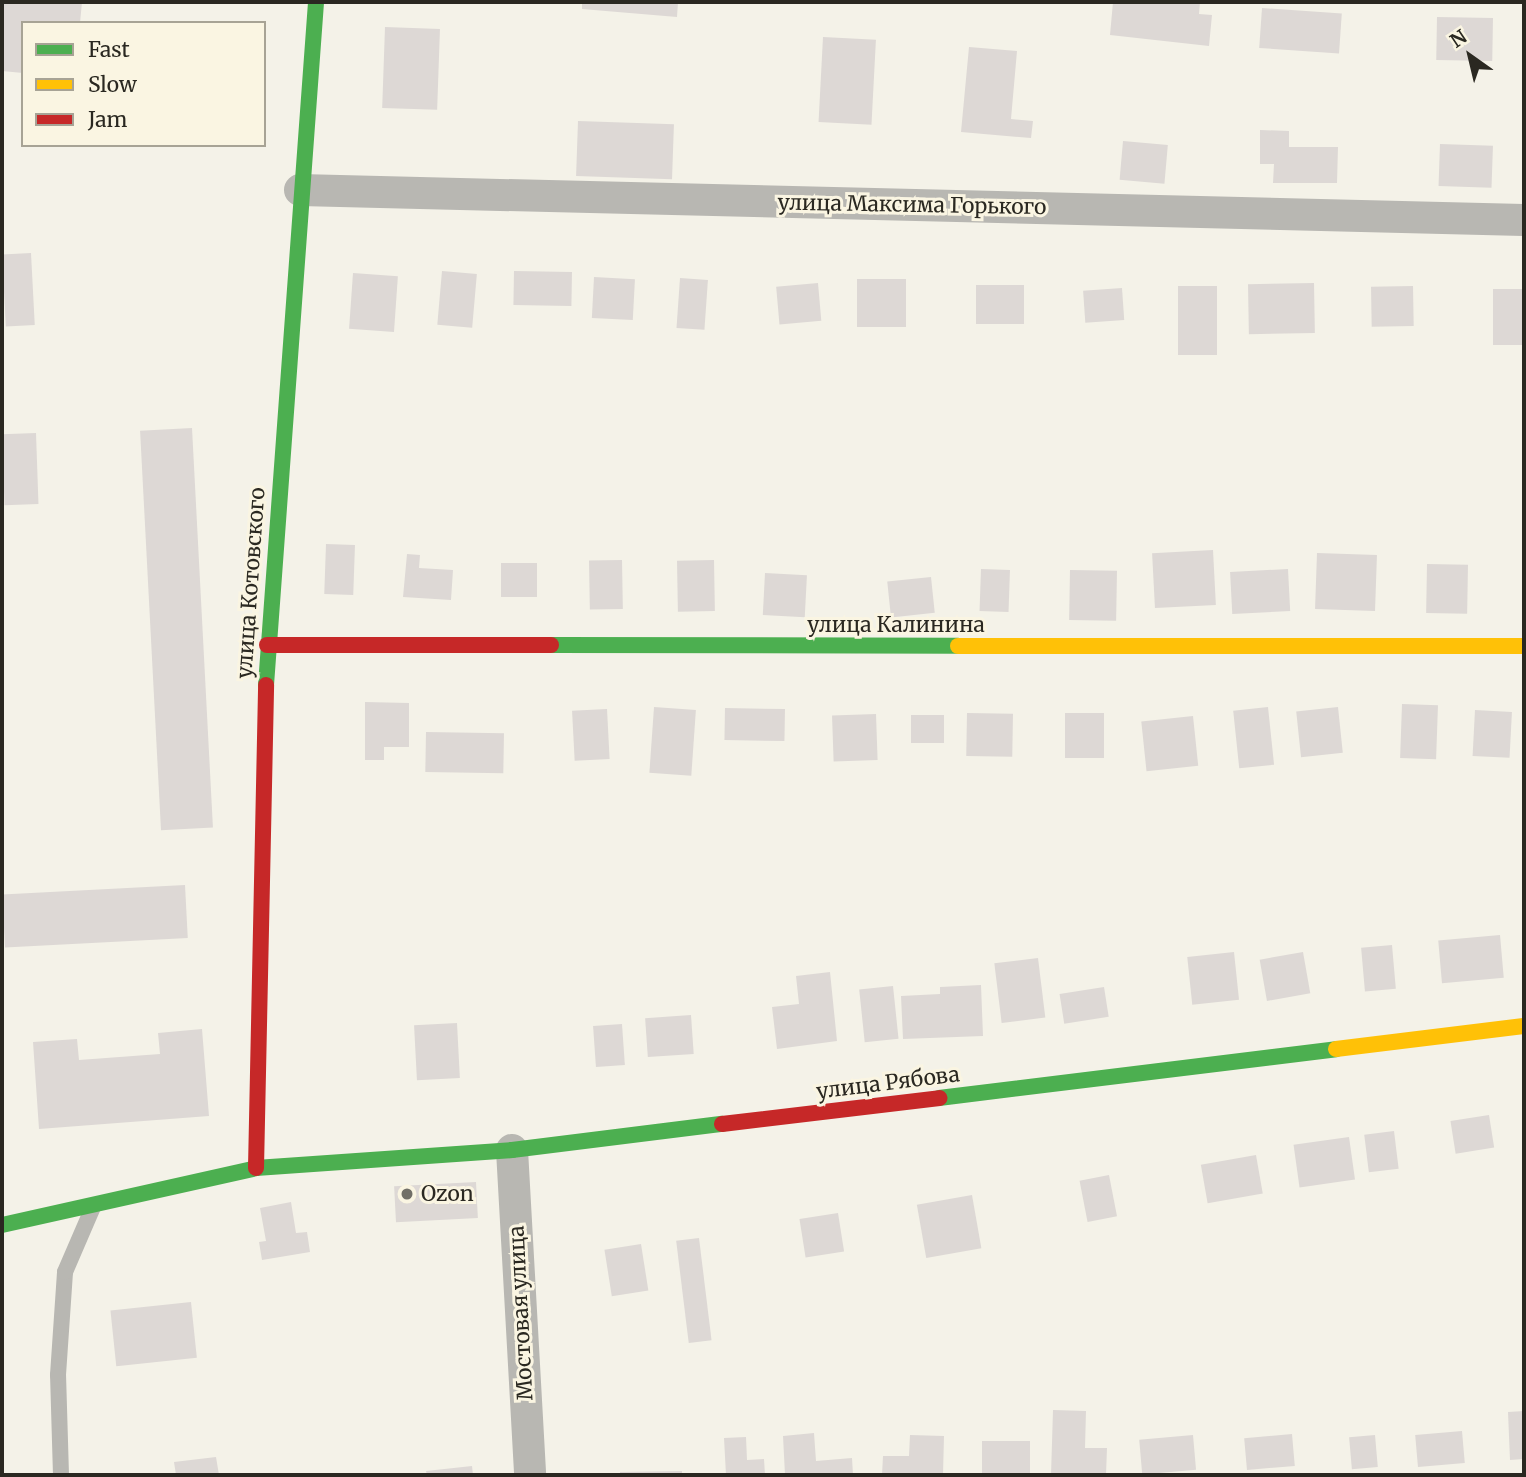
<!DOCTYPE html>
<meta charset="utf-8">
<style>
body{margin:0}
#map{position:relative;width:1526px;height:1477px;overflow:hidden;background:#f4f2e8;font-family:Merriweather,serif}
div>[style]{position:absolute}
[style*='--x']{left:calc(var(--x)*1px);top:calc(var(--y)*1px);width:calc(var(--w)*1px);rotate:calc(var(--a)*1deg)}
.building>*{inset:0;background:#ddd8d5;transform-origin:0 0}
.lane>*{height:16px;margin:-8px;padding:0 8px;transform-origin:8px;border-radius:8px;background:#b8b7b2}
.street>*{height:32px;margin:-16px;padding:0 16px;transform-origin:16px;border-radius:16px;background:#b8b7b2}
.fast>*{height:16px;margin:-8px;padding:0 8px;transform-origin:8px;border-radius:8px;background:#4caf50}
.slow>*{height:16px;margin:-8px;padding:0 8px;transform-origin:8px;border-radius:8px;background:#ffc107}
.jam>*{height:16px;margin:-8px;padding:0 8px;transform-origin:8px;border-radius:8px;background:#c62828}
.dots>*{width:19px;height:19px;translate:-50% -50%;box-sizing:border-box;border:4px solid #faf5e2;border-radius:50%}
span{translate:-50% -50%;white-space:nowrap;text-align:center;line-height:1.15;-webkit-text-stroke:6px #faf5e2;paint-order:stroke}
.street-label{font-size:21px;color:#2a2821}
.poi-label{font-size:21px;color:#2a2821}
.left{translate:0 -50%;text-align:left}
.frame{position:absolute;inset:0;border:4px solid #2a2821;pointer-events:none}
.legend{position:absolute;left:21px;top:21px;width:245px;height:126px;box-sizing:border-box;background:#faf5e2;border:2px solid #a7a395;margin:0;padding:9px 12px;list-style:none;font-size:21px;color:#2a2821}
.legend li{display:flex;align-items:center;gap:14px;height:35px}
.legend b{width:35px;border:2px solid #a7a395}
.north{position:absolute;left:1435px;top:21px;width:70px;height:70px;-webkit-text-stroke:5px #faf5e2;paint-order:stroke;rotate:326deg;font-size:19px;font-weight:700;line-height:28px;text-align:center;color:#2a2821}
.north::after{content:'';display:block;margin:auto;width:24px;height:32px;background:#2a2821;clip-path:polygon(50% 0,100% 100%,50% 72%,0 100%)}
</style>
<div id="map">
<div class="building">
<i style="clip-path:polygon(2px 2px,82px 2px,80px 23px,23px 23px,23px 73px,2px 71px)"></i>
<i style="clip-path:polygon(582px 2px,678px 2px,677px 17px,582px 9px)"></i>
<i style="clip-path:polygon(1113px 2px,1200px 2px,1199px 14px,1212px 15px,1209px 46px,1110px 35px)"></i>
<i style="left:1262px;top:8px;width:80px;height:40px;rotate:4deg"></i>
<i style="left:1437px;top:17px;width:56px;height:43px;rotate:1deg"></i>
<i style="left:385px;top:27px;width:55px;height:81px;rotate:2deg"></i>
<i style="left:823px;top:37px;width:53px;height:85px;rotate:3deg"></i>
<i style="clip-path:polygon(969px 47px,1017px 51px,1011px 119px,1033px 121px,1031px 138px,961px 132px)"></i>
<i style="left:578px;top:121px;width:96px;height:55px;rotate:2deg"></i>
<i style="clip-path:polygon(1260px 130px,1289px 131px,1289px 147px,1338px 147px,1337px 183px,1273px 183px,1274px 164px,1260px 164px)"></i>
<i style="left:1123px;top:141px;width:45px;height:39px;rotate:5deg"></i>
<i style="left:1440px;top:144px;width:53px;height:42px;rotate:2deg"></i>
<i style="left:31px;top:253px;width:72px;height:29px;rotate:87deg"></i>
<i style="left:442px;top:271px;width:35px;height:54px;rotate:5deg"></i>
<i style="left:514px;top:271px;width:58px;height:34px;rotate:1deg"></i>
<i style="left:353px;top:273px;width:45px;height:56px;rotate:4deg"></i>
<i style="left:594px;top:277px;width:41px;height:41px;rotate:3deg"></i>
<i style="left:680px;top:278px;width:28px;height:50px;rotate:4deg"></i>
<i style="left:906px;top:279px;width:48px;height:49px;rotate:90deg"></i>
<i style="left:818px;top:283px;width:38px;height:42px;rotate:85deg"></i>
<i style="left:1314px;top:283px;width:50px;height:66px;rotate:89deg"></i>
<i style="left:976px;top:285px;width:48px;height:39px"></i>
<i style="left:1178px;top:286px;width:39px;height:69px"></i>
<i style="left:1413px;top:286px;width:40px;height:42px;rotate:89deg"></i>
<i style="left:1122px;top:288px;width:32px;height:39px;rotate:86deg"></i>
<i style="left:1524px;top:289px;width:56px;height:31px;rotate:90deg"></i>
<i style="left:192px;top:428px;width:400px;height:52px;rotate:87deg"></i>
<i style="left:36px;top:433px;width:71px;height:34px;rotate:88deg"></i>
<i style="left:326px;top:544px;width:29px;height:50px;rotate:2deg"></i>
<i style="left:1213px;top:550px;width:55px;height:61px;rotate:87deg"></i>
<i style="left:1317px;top:553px;width:60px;height:56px;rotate:2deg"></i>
<i style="clip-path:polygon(407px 554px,420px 555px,419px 568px,453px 570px,451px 600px,403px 597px)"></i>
<i style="left:622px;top:560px;width:49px;height:33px;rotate:89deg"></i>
<i style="left:714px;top:560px;width:51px;height:37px;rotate:89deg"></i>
<i style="left:501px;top:563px;width:36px;height:34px"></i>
<i style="left:1427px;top:564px;width:41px;height:49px;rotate:1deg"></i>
<i style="left:981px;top:569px;width:29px;height:42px;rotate:2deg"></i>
<i style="left:1288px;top:569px;width:42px;height:58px;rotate:87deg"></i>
<i style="left:1070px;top:570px;width:47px;height:50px;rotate:1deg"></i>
<i style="left:765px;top:573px;width:42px;height:42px;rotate:3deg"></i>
<i style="left:931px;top:577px;width:36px;height:44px;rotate:84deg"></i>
<i style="clip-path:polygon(365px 702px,409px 703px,409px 747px,384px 747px,384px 760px,365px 760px)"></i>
<i style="left:1402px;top:704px;width:36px;height:54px;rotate:2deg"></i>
<i style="left:654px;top:707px;width:42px;height:66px;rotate:4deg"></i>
<i style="left:1268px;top:707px;width:58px;height:35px;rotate:84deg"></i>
<i style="left:1338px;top:707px;width:46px;height:42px;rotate:84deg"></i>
<i style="left:725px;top:708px;width:60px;height:32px;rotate:1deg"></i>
<i style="left:607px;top:709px;width:50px;height:35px;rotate:87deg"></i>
<i style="left:1475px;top:710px;width:37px;height:46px;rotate:3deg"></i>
<i style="left:967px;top:713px;width:46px;height:43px;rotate:1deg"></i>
<i style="left:1065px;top:713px;width:39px;height:45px"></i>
<i style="left:876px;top:714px;width:46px;height:44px;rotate:88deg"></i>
<i style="left:944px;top:715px;width:28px;height:33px;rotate:90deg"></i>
<i style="left:1193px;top:716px;width:50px;height:52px;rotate:84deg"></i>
<i style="left:426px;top:732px;width:78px;height:40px;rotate:1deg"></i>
<i style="left:185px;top:885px;width:53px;height:183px;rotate:87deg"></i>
<i style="left:1500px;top:935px;width:43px;height:62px;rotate:85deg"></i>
<i style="left:1392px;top:945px;width:44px;height:31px;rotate:85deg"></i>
<i style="left:1234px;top:952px;width:48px;height:47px;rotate:84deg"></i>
<i style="left:1303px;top:952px;width:42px;height:44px;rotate:80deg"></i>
<i style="left:1038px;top:958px;width:60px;height:44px;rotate:83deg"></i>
<i style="clip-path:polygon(830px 972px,837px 1041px,777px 1049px,772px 1007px,799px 1004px,796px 976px)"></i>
<i style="clip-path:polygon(981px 985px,983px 1036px,903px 1039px,901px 996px,940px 994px,940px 987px)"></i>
<i style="left:893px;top:986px;width:53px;height:34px;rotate:84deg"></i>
<i style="left:1104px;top:987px;width:30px;height:45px;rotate:81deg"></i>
<i style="left:691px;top:1015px;width:39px;height:46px;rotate:86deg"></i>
<i style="left:457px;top:1023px;width:55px;height:43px;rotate:87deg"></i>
<i style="left:622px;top:1024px;width:41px;height:29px;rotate:86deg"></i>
<i style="clip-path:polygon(202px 1029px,209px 1116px,39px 1129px,33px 1042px,77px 1039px,79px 1060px,160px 1054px,158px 1033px)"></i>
<i style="left:1489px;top:1115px;width:33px;height:39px;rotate:81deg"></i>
<i style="left:1394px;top:1131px;width:38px;height:30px;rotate:83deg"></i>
<i style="left:1349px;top:1137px;width:43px;height:56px;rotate:82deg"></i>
<i style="left:1256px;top:1155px;width:39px;height:56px;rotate:80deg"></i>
<i style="left:1109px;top:1175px;width:42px;height:30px;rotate:79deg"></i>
<i style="left:476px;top:1182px;width:36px;height:82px;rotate:87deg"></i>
<i style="left:972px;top:1195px;width:54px;height:56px;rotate:80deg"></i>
<i style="clip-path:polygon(291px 1202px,296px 1233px,307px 1232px,310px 1252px,262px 1260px,259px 1242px,266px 1241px,260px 1208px)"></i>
<i style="left:838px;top:1213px;width:39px;height:39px;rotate:81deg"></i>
<i style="left:699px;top:1238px;width:103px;height:23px;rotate:83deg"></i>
<i style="left:641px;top:1244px;width:47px;height:37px;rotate:81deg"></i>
<i style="left:191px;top:1302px;width:56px;height:81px;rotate:84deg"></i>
<i style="clip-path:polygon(1053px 1410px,1086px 1411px,1085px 1448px,1107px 1448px,1106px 1475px,1051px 1475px)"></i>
<i style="clip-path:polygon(1524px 1411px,1524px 1459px,1510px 1460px,1508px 1412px)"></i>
<i style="left:1462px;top:1431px;width:32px;height:47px;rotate:85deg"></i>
<i style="clip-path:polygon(814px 1433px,816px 1461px,852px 1458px,853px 1475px,785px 1475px,783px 1436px)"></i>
<i style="left:1292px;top:1434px;width:32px;height:48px;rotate:85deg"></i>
<i style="clip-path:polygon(910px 1435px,944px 1436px,943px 1475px,882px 1475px,883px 1456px,909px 1456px)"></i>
<i style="left:1193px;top:1435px;width:35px;height:54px;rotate:85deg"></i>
<i style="left:1375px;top:1435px;width:32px;height:26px;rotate:85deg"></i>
<i style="clip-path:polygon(746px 1437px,747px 1460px,764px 1459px,765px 1475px,726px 1475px,724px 1438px)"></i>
<i style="left:982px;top:1441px;width:48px;height:34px"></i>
<i style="clip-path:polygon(216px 1457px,219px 1475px,176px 1475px,174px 1462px)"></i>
<i style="clip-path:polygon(472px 1466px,473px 1475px,427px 1475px,426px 1471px)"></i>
<i style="clip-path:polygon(682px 1471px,682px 1475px,620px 1475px,620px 1472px)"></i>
</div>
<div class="lane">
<i style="--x:61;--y:1475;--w:100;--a:-91.7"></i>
<i style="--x:58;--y:1375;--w:103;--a:-86.1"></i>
<i style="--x:65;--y:1272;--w:71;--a:-66.7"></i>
</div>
<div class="street">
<i style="--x:300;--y:190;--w:1224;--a:1.4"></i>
<i style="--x:512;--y:1150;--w:325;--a:86.8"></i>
</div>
<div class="fast">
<i style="--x:551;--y:645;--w:407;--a:0.1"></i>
<i style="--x:266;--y:685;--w:685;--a:-85.81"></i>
<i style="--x:939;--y:1098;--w:400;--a:-7"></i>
<i style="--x:2;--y:1225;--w:260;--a:-12.6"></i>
<i style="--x:256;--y:1168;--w:257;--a:-4"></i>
<i style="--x:512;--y:1150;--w:212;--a:-7.1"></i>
</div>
<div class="slow">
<i style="--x:958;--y:646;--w:566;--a:0"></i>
<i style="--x:1336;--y:1049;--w:189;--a:-7"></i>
</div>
<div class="jam">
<i style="--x:267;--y:645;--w:284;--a:0"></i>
<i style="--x:722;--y:1124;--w:219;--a:-6.8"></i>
<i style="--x:256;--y:1168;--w:483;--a:-88.8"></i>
</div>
<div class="dots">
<i style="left:407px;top:1194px;background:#716f67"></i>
</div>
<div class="street-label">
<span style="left:912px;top:205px;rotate:1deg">улица Максима Горького</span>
<span style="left:251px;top:583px;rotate:-86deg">улица Котовского</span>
<span style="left:896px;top:625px">улица Калинина</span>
<span style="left:888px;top:1083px;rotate:-7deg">улица Рябова</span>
<span style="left:521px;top:1313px;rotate:-93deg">Мостовая улица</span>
</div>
<div class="poi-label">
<span class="left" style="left:421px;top:1194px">Ozon</span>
</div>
<div class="frame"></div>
<ul class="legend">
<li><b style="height:9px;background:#4caf50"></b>Fast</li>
<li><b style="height:9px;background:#ffc107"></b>Slow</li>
<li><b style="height:9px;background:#c62828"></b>Jam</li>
</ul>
<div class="north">N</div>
</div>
